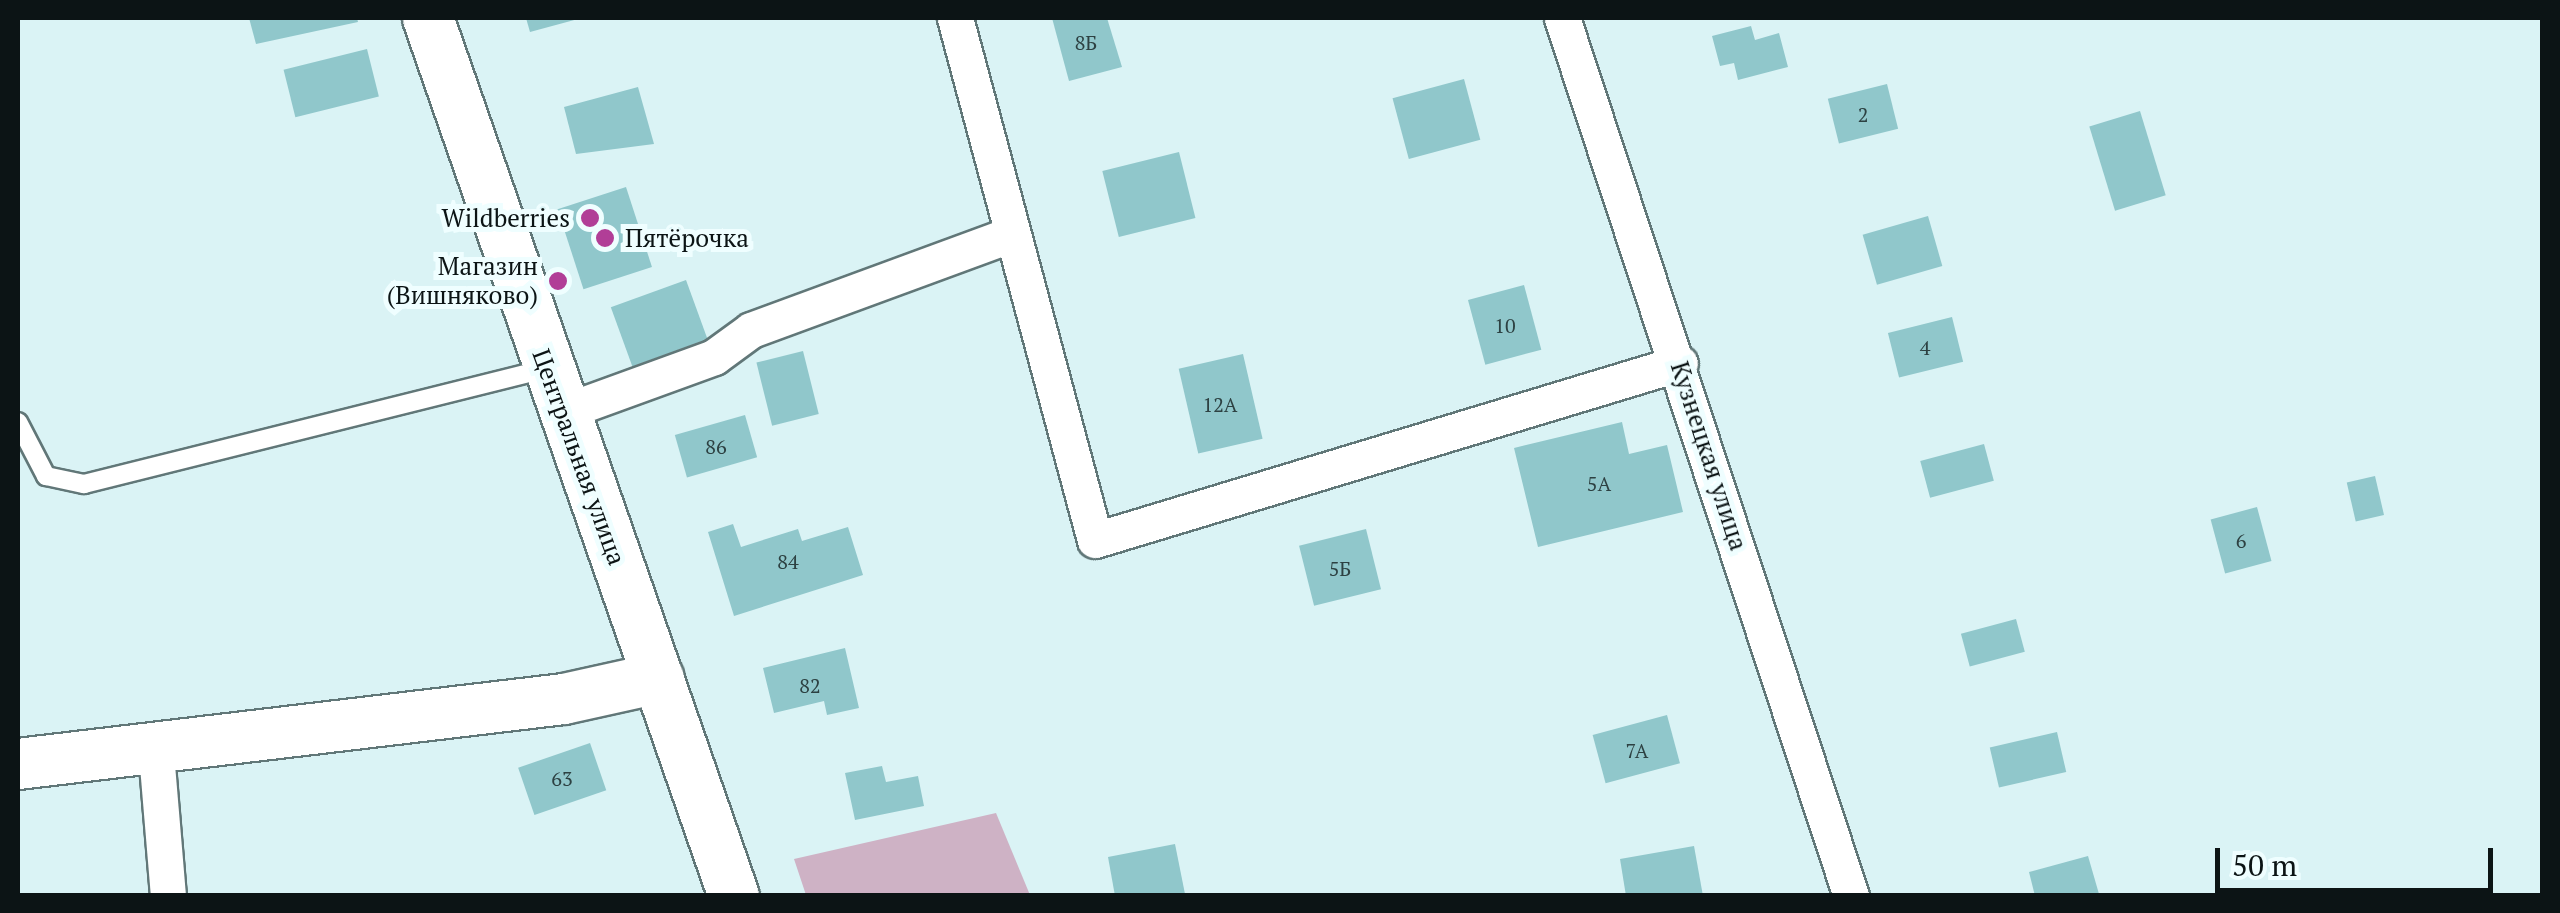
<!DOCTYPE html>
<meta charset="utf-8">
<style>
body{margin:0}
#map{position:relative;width:2560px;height:913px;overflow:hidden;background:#daf3f5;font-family:"PT Serif",serif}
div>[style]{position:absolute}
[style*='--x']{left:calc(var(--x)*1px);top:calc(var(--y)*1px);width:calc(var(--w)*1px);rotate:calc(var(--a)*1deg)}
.green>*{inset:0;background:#ceb2c5}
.building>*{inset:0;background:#90c7cb;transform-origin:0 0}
.roads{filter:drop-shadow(2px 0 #617778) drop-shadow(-2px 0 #617778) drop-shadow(0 2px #617778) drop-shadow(0 -2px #617778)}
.lane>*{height:18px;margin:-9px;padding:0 9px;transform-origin:9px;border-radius:9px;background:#fff}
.street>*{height:35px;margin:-17.5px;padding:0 17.5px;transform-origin:17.5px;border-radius:17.5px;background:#fff}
.secondary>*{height:50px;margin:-25px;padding:0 25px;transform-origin:25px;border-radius:25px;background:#fff}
.dots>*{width:28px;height:28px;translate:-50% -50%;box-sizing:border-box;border:5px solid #effeff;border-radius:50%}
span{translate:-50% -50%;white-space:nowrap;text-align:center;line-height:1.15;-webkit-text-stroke:10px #effeff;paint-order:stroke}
.number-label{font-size:20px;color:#2d4142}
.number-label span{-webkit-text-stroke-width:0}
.poi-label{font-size:25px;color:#0c1415}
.right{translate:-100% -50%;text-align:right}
.left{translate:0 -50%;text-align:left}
.street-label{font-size:25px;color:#0c1415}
.frame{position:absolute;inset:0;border:20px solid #0c1415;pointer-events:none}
.scale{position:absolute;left:2215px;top:848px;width:278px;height:45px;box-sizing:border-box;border:5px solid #0c1415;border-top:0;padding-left:12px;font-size:30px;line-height:35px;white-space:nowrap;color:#0c1415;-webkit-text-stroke:8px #effeff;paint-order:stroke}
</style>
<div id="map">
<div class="green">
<i style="clip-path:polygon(996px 813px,1030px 895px,806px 895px,794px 859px)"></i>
</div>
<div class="building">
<i style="clip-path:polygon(249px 18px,357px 18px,358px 22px,256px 44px)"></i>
<i style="clip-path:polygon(526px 18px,578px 18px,578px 19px,530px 32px)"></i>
<i style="clip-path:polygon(1052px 18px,1107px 18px,1122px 67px,1069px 81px)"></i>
<i style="clip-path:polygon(1751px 26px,1755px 40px,1779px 33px,1788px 67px,1738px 80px,1734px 63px,1720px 66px,1712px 36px)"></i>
<i style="left:367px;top:49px;width:49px;height:86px;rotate:76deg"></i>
<i style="left:1464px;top:79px;width:63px;height:74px;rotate:75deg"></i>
<i style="left:1887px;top:84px;width:46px;height:61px;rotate:76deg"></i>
<i style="clip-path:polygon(638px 87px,654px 144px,576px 154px,564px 107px)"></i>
<i style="left:2140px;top:111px;width:88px;height:53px;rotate:73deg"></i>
<i style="left:1179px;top:152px;width:68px;height:79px;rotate:76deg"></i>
<i style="left:626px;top:187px;width:84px;height:72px;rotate:72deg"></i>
<i style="left:1928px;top:216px;width:52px;height:68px;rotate:74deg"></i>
<i style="left:686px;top:280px;width:63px;height:80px;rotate:70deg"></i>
<i style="left:1524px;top:285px;width:67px;height:58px;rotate:75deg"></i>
<i style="left:1952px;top:317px;width:46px;height:66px;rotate:76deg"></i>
<i style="left:803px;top:351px;width:65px;height:48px;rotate:76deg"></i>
<i style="left:1243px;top:354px;width:87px;height:66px;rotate:77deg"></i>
<i style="left:745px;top:415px;width:44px;height:73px;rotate:74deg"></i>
<i style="clip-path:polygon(1622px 422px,1629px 454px,1667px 445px,1683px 512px,1538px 547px,1514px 448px)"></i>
<i style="left:1984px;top:444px;width:38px;height:66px;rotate:75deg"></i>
<i style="left:2375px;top:476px;width:40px;height:29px;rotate:77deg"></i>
<i style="left:2257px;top:507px;width:56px;height:48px;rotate:75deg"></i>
<i style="clip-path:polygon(733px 524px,741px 547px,798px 529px,802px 541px,848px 527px,863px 575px,734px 616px,708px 532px)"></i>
<i style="left:1366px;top:529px;width:62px;height:69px;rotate:76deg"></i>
<i style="left:2016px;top:619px;width:34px;height:57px;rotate:75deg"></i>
<i style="clip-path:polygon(845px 648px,859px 708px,827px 715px,824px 701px,774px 713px,763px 668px)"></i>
<i style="left:1667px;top:715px;width:50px;height:77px;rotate:75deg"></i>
<i style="left:2057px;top:732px;width:41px;height:69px;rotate:77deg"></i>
<i style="left:590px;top:743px;width:50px;height:76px;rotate:71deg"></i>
<i style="clip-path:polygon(882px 766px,886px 782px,918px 776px,924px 806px,855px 820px,845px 773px)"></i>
<i style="clip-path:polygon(1175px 844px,1185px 894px,1115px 896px,1108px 857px)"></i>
<i style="clip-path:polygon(1694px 846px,1703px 896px,1626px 896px,1620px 859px)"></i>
<i style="clip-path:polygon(2088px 856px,2099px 894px,2035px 896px,2029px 872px)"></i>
</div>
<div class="roads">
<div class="lane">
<i style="--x:18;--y:422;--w:61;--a:62.6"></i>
<i style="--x:46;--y:476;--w:39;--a:12"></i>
<i style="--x:84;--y:484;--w:476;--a:-14"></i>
</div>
<div class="street">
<i style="--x:955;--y:18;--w:540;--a:74.99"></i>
<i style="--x:1095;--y:540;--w:611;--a:-16.83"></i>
<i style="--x:1562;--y:18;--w:924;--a:71.78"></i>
<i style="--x:563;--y:412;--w:161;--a:-20"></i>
<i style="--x:714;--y:357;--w:46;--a:-36.1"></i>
<i style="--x:751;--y:330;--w:278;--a:-20.2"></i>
<i style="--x:156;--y:753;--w:144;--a:85.2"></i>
</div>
<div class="secondary">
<i style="--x:428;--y:18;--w:930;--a:70.79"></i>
<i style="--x:18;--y:764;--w:550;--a:-6.79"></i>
<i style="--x:564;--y:699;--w:97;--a:-12.5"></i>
</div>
</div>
<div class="dots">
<i style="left:590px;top:218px;background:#b13e97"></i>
<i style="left:605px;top:238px;background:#b13e97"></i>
<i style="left:558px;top:281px;background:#b13e97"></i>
</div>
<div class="number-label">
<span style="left:1086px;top:42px">8Б</span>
<span style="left:1863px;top:114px">2</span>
<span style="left:1505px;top:325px">10</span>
<span style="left:1925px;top:347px">4</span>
<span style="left:1220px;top:404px">12А</span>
<span style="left:716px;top:446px">86</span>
<span style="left:1599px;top:483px">5А</span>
<span style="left:2241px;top:540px">6</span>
<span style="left:788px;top:561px">84</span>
<span style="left:1340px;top:568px">5Б</span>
<span style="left:810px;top:685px">82</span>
<span style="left:1637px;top:750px">7А</span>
<span style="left:562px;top:778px">63</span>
</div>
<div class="poi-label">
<span class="right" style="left:570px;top:218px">Wildberries</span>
<span class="left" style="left:625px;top:238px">Пятёрочка</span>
<span class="right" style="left:538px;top:281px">Магазин<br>(Вишняково)</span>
</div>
<div class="street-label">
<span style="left:1709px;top:456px;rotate:72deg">Кузнецкая улица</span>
<span style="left:579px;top:457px;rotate:70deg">Центральная улица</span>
</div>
<div class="frame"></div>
<div class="scale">50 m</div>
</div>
